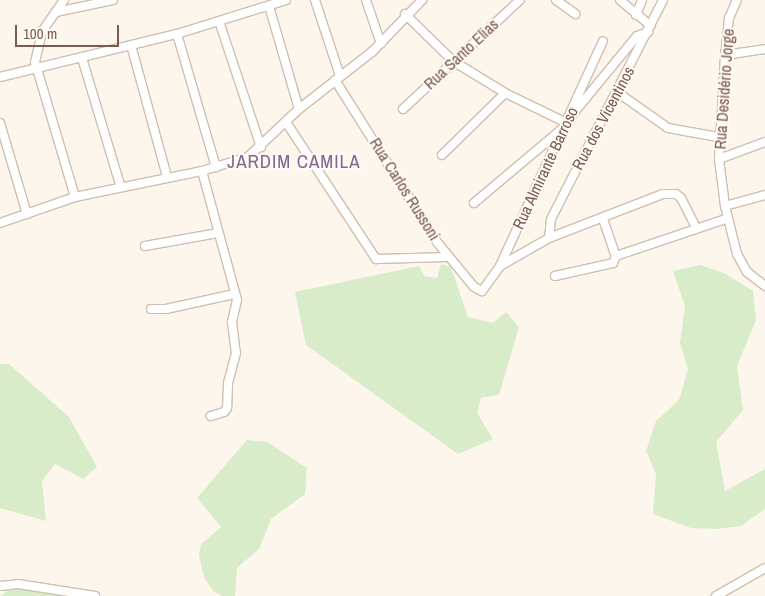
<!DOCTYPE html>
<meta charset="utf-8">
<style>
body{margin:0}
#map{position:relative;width:765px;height:596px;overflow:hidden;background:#fdf6ec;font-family:"Archivo Narrow",sans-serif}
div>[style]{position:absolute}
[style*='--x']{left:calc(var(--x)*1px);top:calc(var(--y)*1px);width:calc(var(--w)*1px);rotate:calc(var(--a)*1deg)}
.green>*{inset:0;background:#d8ecc9}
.roads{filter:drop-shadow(1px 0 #d1beb0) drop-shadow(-1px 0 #d1beb0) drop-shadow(0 1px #d1beb0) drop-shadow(0 -1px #d1beb0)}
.minor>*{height:8px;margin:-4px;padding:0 4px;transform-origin:4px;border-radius:4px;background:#fff}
span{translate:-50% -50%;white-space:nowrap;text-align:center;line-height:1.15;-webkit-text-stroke:4px #fffaf3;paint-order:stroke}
.street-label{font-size:16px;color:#7a5c4d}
.quarter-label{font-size:19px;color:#846695;letter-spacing:1px}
.scale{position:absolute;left:15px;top:25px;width:104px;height:22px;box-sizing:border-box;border:2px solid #7a5c4d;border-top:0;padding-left:6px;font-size:15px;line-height:18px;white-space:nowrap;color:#7a5c4d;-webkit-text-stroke:4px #fffaf3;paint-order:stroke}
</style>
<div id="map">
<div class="green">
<i style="clip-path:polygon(441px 264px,451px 267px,468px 317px,493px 323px,506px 312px,519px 327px,499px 395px,481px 398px,477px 413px,493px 439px,458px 454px,306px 345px,295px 292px,419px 266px,424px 276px,437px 278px)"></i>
<i style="clip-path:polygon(700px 265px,724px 273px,753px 291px,756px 320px,737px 366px,743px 410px,716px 442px,725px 491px,765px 469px,765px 509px,741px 526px,716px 529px,691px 528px,653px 514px,656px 474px,646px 451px,656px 421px,679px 400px,688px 369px,680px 343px,685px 306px,673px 271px)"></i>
<i style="clip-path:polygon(0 364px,9px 364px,69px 417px,97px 467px,83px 479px,55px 464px,42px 481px,46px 521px,0 508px)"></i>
<i style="clip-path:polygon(247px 440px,267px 442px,307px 468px,305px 494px,271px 519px,259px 549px,237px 568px,235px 596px,222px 596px,213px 591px,204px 577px,199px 555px,201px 544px,221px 527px,197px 498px)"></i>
<i style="clip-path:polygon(13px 587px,61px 594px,66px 596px,0 596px)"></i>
</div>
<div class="roads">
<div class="minor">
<i style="--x:64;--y:0;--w:39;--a:125"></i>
<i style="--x:42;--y:32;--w:31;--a:103"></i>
<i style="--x:35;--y:62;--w:141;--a:73.5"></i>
<i style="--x:315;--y:0;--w:80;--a:71.8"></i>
<i style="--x:366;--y:0;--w:46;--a:71.2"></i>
<i style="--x:556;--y:0;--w:24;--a:36"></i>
<i style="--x:620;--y:0;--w:40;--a:40"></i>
<i style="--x:737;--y:0;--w:20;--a:114"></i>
<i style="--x:729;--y:18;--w:37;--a:96"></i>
<i style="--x:725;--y:55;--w:104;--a:93.3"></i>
<i style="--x:719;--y:159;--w:47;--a:82.7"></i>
<i style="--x:725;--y:206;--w:49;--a:76"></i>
<i style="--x:737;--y:254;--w:21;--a:61"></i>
<i style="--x:747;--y:272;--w:23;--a:38"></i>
<i style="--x:269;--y:6;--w:107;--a:73.8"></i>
<i style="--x:56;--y:12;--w:58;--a:-11.9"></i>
<i style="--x:405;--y:14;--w:67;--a:44.4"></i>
<i style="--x:453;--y:61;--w:61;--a:31.6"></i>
<i style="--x:505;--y:93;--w:69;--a:25.8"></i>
<i style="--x:636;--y:15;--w:16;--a:-68"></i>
<i style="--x:219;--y:21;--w:133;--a:71.6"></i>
<i style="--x:177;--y:34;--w:139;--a:73.7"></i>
<i style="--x:131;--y:45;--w:137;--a:74.7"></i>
<i style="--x:725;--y:55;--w:40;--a:-8.5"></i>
<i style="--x:82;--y:58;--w:133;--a:73.3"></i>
<i style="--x:0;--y:77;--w:182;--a:-13.7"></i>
<i style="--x:177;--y:34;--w:114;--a:-17.3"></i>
<i style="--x:335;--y:80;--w:191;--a:57.8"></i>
<i style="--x:437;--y:242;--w:58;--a:50.6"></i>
<i style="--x:474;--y:287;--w:9;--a:27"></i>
<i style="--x:482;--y:291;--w:31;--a:-54"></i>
<i style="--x:500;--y:266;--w:247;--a:-65.4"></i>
<i style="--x:617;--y:92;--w:62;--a:35.2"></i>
<i style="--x:668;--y:128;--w:51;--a:10.2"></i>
<i style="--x:403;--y:109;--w:160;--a:-43"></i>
<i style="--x:572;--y:115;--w:102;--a:-50.6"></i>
<i style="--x:637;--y:36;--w:12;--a:-20"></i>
<i style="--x:286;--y:122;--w:164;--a:56.7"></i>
<i style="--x:376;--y:259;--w:72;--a:-1.6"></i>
<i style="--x:0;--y:123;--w:95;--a:73.5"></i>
<i style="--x:442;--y:155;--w:88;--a:-44.5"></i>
<i style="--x:719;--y:159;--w:49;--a:-20.3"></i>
<i style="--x:202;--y:171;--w:134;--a:74.8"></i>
<i style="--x:237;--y:300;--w:23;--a:103"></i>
<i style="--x:232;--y:322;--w:31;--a:83"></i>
<i style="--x:236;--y:353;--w:31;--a:105"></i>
<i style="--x:228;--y:383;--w:25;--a:92"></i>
<i style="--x:227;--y:408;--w:5;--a:127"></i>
<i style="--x:224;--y:412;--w:14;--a:163"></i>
<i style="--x:474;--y:203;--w:116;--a:-40.1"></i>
<i style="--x:725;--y:206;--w:41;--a:-15.4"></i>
<i style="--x:603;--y:219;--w:39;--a:71"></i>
<i style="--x:0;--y:223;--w:79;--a:-19.1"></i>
<i style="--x:75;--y:197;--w:130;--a:-11.6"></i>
<i style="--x:202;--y:171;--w:48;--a:-16.9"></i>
<i style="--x:248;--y:157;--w:70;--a:-43.3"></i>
<i style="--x:299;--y:109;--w:94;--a:-38.1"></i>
<i style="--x:373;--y:51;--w:71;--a:-46.1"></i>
<i style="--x:549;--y:238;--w:19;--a:-84"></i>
<i style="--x:551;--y:219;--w:246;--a:-62.9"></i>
<i style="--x:145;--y:246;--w:74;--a:-10.1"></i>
<i style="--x:500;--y:266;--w:56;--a:-29.7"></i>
<i style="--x:549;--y:238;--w:122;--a:-21.1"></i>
<i style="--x:663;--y:194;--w:13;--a:0"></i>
<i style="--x:676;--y:194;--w:6;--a:39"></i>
<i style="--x:681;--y:198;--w:34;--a:63"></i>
<i style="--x:555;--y:276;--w:59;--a:-12.6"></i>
<i style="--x:613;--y:263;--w:8;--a:-67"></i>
<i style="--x:616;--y:256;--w:118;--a:-18.7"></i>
<i style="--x:151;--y:309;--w:15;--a:0"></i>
<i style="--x:166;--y:309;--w:70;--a:-12.4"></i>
<i style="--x:0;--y:586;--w:18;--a:-6"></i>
<i style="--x:18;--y:584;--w:78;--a:8.9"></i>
<i style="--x:716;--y:596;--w:56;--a:-29.7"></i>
</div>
</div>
<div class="street-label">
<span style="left:461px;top:54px;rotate:-43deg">Rua Santo Elias</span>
<span style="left:724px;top:89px;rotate:-86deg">Rua Desidério Jorge</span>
<span style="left:603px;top:118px;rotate:-62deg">Rua dos Vicentinos</span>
<span style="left:545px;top:168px;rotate:-65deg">Rua Almirante Barroso</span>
<span style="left:405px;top:189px;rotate:58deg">Rua Carlos Russoni</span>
</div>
<div class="quarter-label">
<span style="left:294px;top:162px">JARDIM CAMILA</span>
</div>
<div class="scale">100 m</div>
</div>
